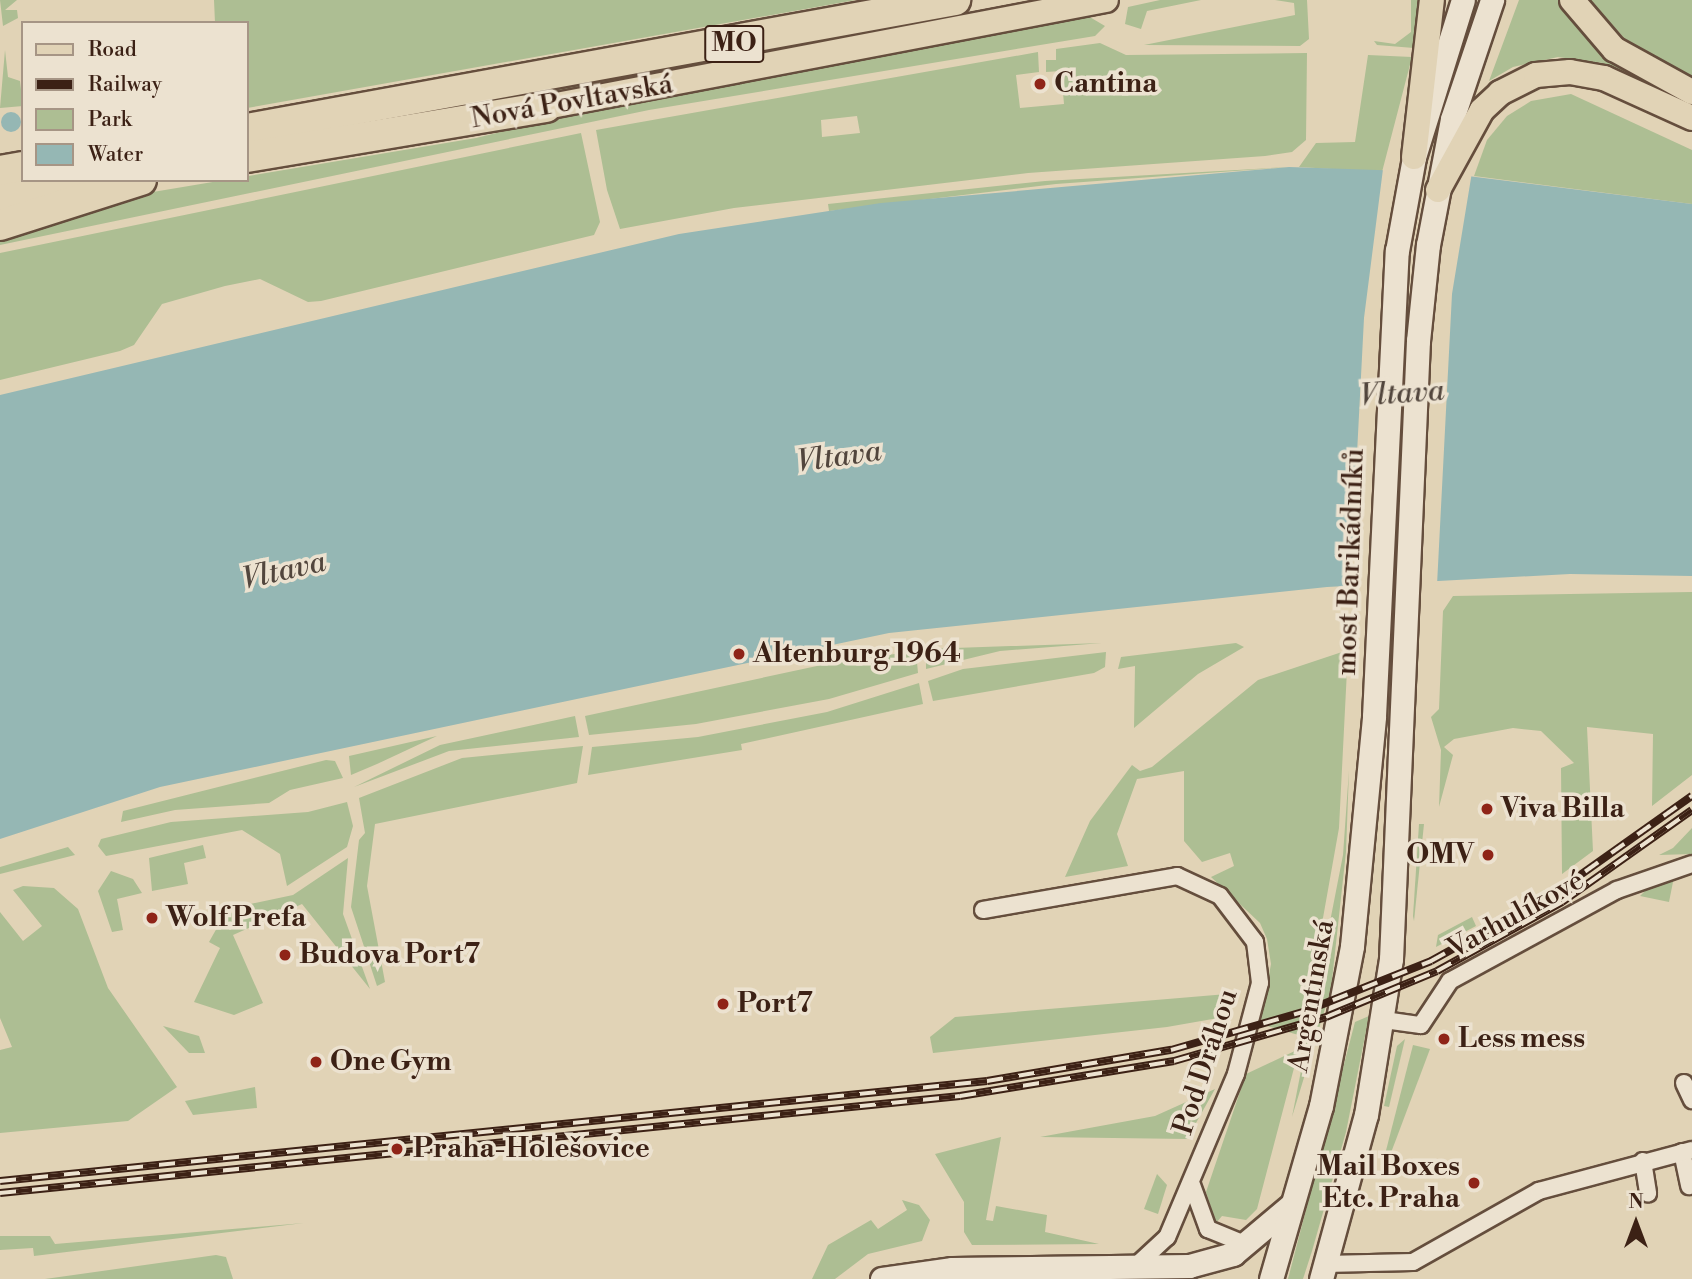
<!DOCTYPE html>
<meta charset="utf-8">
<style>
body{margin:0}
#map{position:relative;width:1692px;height:1279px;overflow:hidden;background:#e1d3b6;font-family:"Libre Bodoni",serif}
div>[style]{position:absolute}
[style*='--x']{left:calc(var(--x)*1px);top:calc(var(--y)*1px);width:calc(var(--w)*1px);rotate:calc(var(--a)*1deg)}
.green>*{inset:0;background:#adbe93}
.water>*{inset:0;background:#95b7b4}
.round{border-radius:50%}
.pier>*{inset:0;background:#e1d3b6}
.roads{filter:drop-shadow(2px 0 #654e3d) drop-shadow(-2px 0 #654e3d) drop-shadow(0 2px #654e3d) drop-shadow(0 -2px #654e3d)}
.street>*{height:16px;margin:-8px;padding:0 8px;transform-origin:8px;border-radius:8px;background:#ece2d0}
.secondary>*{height:23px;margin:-11.5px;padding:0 11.5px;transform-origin:11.5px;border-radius:11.5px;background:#ece2d0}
.primary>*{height:24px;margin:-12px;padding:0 12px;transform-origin:12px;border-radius:12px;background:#e1d3b6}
.highway>*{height:30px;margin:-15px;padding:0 15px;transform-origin:15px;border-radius:15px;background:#e1d3b6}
.rail>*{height:8px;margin-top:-4px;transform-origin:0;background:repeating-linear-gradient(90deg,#ece2d0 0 16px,#3c2115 0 32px);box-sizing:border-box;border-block:2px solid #3c2115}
.dots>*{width:19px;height:19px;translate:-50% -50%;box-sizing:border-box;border:4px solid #ece2d0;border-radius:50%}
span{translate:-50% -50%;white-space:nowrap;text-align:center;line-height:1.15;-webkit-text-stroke:7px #ece2d0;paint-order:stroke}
.shield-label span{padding:2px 5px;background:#ece2d0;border:2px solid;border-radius:5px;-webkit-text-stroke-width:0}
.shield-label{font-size:26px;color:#3c2115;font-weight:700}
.poi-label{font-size:28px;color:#3c2115;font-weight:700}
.left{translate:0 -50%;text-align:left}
.right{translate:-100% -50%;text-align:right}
.street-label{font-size:28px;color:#3c2115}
.water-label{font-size:30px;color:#52463d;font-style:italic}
.legend{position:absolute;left:21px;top:21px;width:228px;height:161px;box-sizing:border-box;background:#ece2d0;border:2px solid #a69585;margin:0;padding:9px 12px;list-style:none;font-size:21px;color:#3c2115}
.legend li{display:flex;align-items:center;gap:14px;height:35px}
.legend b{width:35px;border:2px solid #a69585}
.north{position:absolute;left:1601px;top:1188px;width:70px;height:70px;-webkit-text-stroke:5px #ece2d0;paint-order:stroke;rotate:0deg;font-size:19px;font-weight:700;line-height:28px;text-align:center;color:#3c2115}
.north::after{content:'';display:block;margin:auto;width:24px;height:32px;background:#3c2115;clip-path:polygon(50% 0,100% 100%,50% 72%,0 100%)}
</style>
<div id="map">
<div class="green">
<i style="clip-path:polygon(0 0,17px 0,5px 10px,17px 10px,18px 18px,3px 26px)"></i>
<i style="clip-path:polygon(214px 0,856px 0,247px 108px,247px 23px,215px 23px)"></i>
<i style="clip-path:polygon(1160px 0,1201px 0,1147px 11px,1141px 29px,1125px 24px,1128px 7px)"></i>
<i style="clip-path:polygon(1275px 0,1307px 0,1309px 39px,1300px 46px,1144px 45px,1295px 15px,1294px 3px)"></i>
<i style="clip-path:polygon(1411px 0,1421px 0,1414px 48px,1377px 45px,1374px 41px,1395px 44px,1411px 32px)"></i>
<i style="clip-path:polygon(1519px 0,1562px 0,1599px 50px,1640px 78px,1602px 63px,1558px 57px,1513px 67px,1489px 81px)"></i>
<i style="clip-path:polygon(1590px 0,1692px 0,1692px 78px,1625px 39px)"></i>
<i style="clip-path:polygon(1088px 16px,1105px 26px,1095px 36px,649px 110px,0 245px,0 235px,135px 195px,476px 138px,612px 105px)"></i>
<i style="clip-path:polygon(809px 39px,811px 47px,514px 102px,247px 140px)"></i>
<i style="clip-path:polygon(evenodd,1100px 43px,1126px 55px,1307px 53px,1306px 140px,1292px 152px,1265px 156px,1028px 173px,734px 208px,620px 229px,607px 190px,596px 130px,1038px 52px,1039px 72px,1016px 75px,1020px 108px,1064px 104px,1061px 71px,1046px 72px,1046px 60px,1056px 60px,1056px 49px,1100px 43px,857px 116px,860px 133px,822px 137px,821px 120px,857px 116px)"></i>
<i style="clip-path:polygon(5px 50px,8px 77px,20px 81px,23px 106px,0 108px)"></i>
<i style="clip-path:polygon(1368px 55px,1412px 57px,1382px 172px,1299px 167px,1316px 143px,1355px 142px)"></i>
<i style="clip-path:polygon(1571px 94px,1692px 150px,1692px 204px,1474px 176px,1487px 140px,1507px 116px,1531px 101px)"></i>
<i style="clip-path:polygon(581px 133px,600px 222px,594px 235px,321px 301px,308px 302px,260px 279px,225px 286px,162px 304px,134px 345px,120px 351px,0 380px,0 253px)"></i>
<i style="clip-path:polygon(1289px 167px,1056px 184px,829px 211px,828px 204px,1045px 181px)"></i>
<i style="clip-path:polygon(1692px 592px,1692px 775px,1652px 806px,1653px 734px,1587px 727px,1593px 851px,1562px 874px,1561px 768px,1574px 763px,1541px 731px,1513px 728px,1454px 739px,1444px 747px,1453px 755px,1439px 807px,1441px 750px,1431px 717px,1439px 709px,1443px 611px,1453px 596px)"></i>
<i style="clip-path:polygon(1102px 643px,1000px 651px,926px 669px,926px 649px)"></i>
<i style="clip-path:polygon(1236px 643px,1244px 647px,1198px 674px,1134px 728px,1135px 666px,1118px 669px,1121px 657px)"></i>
<i style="clip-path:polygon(1348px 650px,1339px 828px,1302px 1036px,1260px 1024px,1271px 964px,1267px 939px,1260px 923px,1211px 877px,1234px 866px,1230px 853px,1202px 862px,1184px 841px,1184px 771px,1137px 779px,1117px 834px,1128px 866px,1065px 877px,1090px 821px,1132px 765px,1140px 771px,1152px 767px,1258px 680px)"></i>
<i style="clip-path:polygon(916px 651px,918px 673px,829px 699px,696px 724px,589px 735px,585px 716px,831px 663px)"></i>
<i style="clip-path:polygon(1106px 652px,1105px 667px,1094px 673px,933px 701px,928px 681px,963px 669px)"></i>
<i style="clip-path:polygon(919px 683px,923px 704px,741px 744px,742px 750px,588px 775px,592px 747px,698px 737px,827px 712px)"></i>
<i style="clip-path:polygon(575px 716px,579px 737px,449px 751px,354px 787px,440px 745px)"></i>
<i style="clip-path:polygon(437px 736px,377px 764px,351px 775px,349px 756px)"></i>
<i style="clip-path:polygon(583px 746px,577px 783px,375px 824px,367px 886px,385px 982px,377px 986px,351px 907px,359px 840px,365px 833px,359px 798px,462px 758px)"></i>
<i style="clip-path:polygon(326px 760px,335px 761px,343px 778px,290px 790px,269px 803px,175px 810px,121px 822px,123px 811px)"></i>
<i style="clip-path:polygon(1349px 770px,1346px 852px,1331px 989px,1292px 1117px,1343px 855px)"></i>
<i style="clip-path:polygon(347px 802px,353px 826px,347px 847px,287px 886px,280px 854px,242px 830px,106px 856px,98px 846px,101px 839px,171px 822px,308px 812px)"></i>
<i style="clip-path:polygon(1419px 824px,1424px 824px,1414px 921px,1413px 916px)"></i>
<i style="clip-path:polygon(1692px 828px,1692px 854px,1659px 855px,1673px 848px)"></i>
<i style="clip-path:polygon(203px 845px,206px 858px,184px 863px,188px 884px,152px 891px,149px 858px)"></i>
<i style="clip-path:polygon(68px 847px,75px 855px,0 874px,0 867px)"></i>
<i style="clip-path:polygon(348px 858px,343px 914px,370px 989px,302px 904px,233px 935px,263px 1003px,234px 1015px,194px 1002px,220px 948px,209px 942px,222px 919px,245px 905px,293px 895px)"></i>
<i style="clip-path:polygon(111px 871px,133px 879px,142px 893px,117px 899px,123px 930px,112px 932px,98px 891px)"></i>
<i style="clip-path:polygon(1674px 877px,1669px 902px,1640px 896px,1645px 891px)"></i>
<i style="clip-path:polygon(23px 886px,54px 888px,78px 909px,108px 988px,177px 1087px,128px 1121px,0 1133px,0 1050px,12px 1047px,0 1018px,0 912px,23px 941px,42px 926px,13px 890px)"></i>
<i style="clip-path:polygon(1472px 917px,1476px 926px,1436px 947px,1438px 935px)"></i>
<i style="clip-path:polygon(1239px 993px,1224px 1017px,1167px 1027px,933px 1053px,930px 1037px,955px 1017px)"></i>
<i style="clip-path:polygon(1369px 1016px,1346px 1132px,1312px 1251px,1303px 1279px,1288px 1279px,1355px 1022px)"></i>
<i style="clip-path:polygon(163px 1026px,199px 1036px,205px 1053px,189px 1053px)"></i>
<i style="clip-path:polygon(1405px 1039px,1389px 1107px,1384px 1106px,1397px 1046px)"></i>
<i style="clip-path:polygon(1413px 1045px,1430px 1049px,1383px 1174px,1380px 1174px)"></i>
<i style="clip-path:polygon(1299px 1049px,1257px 1209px,1246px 1220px,1222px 1216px,1216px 1223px,1206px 1192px,1246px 1074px)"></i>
<i style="clip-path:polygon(255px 1087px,257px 1108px,193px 1115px,185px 1101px)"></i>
<i style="clip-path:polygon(1215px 1089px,1187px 1139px,1040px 1137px,1155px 1116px)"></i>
<i style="clip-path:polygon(1001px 1137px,986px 1220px,993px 1221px,996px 1206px,1047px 1215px,1045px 1232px,1099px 1244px,972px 1245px,964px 1232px,964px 1202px,935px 1154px)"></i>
<i style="clip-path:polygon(1157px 1174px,1167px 1185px,1158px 1214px,1144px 1209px)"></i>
<i style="clip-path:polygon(902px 1200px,919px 1205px,930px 1220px,922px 1241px,868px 1254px,835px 1279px,812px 1279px,828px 1245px,871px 1220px,878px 1229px,907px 1210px)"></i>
<i style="clip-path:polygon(304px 1223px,34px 1256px,33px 1248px,0 1250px,0 1236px,50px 1236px,55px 1244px)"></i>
<i style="clip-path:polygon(216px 1255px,226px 1257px,233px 1279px,45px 1279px)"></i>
</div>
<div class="water">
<i class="round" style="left:1px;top:112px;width:20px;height:20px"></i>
<i style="clip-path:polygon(1289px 167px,1436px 172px,1692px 204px,1692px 576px,1570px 574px,1327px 587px,889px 633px,160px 787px,0 839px,0 395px,679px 234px,881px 203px)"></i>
</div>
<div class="pier">
<i style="clip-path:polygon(1383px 169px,1472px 172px,1452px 294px,1437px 585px,1350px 589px,1364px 318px)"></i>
</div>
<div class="roads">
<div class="street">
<i style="--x:983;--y:910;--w:197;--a:-9.9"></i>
<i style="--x:1177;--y:876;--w:47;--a:24.9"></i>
<i style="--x:1220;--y:896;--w:58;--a:52.7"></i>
<i style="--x:1255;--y:942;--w:41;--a:83"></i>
<i style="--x:1260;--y:983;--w:94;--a:104.8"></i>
<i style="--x:1236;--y:1074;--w:177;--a:112.9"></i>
<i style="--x:1167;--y:1237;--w:41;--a:137"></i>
<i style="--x:1384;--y:1020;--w:37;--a:8"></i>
<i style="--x:1421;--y:1025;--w:53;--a:-56.6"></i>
<i style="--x:1450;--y:981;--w:190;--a:-28.6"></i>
<i style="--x:1617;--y:890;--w:79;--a:-19.1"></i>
<i style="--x:1684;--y:1083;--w:19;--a:65"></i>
<i style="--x:1682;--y:1152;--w:35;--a:78"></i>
<i style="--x:1643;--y:1161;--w:33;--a:81"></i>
<i style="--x:1192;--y:1185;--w:47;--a:70"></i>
<i style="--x:1208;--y:1229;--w:42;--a:22.3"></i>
<i style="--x:1325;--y:1264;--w:88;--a:-1.3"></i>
<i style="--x:1413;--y:1262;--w:145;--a:-29.4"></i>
<i style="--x:1539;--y:1191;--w:158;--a:-15"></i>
</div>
<div class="secondary">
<i style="--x:882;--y:1279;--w:71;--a:-8.1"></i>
<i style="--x:952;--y:1269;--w:237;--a:-0.7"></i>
<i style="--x:1189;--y:1266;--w:46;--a:-15.3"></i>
<i style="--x:1233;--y:1254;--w:75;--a:-40.1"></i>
<i style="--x:1271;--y:1279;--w:180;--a:-73.9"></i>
<i style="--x:1321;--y:1106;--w:163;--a:-79"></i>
<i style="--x:1352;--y:946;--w:231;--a:-84.5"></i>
<i style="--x:1374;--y:716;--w:466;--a:-87.2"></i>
<i style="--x:1397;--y:251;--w:96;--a:-79.7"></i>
<i style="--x:1414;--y:157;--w:164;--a:-72.7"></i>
<i style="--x:1321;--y:1279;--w:170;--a:-74.7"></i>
<i style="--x:1366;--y:1115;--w:158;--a:-80.9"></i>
<i style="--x:1391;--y:959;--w:619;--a:-87.5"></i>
<i style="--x:1418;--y:341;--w:97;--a:-84.1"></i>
<i style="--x:1428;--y:245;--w:128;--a:-79.2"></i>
<i style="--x:1452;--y:119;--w:126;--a:-71.4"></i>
</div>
<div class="primary">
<i style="--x:1572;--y:0;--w:65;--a:49.4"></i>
<i style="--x:1614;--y:49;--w:89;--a:28.9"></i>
<i style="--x:546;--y:107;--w:570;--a:-10.82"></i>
<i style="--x:1414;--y:157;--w:158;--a:-83.5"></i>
<i style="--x:1438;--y:190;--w:91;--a:-61.2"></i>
<i style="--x:1482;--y:110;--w:25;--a:-43"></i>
<i style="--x:1500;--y:93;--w:40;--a:-26.6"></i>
<i style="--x:1536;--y:75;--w:34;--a:-5"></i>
<i style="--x:1570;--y:72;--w:35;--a:10"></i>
<i style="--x:1604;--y:78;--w:97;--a:24.4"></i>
</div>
<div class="highway">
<i style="--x:247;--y:129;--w:720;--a:-10.33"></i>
<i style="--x:247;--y:157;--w:303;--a:-9.5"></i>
<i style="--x:0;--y:171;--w:23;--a:-10"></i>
<i style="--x:0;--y:200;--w:77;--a:-9.7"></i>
<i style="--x:0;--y:225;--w:148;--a:-17.7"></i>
</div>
</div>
<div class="rail">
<i style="--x:0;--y:1181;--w:992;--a:-5.79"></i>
<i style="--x:987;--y:1081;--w:187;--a:-9.6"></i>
<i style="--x:1171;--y:1050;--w:137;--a:-16.1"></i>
<i style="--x:1303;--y:1012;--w:138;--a:-21.7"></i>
<i style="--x:1431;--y:961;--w:146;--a:-29"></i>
<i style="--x:1559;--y:890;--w:163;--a:-35.3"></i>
<i style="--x:0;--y:1193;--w:965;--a:-5.77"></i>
<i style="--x:960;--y:1096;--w:217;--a:-9.3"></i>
<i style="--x:1174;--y:1061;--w:158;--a:-16.1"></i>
<i style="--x:1326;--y:1017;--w:120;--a:-22.5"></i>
<i style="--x:1437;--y:971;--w:143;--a:-28.9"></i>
<i style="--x:1562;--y:902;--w:159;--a:-35.3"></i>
</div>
<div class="dots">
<i style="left:1040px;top:84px;background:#8f2418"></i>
<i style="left:739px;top:654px;background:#8f2418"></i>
<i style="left:1487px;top:809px;background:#8f2418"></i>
<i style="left:1488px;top:855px;background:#8f2418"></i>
<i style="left:152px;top:918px;background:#8f2418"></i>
<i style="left:285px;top:955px;background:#8f2418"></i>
<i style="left:723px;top:1004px;background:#8f2418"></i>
<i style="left:1444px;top:1039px;background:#8f2418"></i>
<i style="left:316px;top:1062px;background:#8f2418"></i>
<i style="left:397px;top:1149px;background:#8f2418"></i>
<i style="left:1474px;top:1183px;background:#8f2418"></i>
</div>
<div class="shield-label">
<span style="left:734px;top:44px">MO</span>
</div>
<div class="poi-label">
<span class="left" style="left:1054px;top:84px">Cantina</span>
<span class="left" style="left:753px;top:654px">Altenburg 1964</span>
<span class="left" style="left:1501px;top:809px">Viva Billa</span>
<span class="right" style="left:1474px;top:855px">OMV</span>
<span class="left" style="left:166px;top:918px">Wolf Prefa</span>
<span class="left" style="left:299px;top:955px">Budova Port7</span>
<span class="left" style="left:737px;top:1004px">Port7</span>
<span class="left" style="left:1458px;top:1039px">Less mess</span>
<span class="left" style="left:330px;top:1062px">One Gym</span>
<span class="left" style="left:413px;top:1149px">Praha-Holešovice</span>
<span class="right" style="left:1460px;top:1183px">Mail Boxes<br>Etc. Praha</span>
</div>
<div class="street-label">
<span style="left:572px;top:102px;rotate:-10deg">Nová Povltavská</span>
<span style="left:1351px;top:562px;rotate:-88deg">most Barikádníků</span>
<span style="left:1516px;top:915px;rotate:-29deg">Varhulíkové</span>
<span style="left:1312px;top:996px;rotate:-80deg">Argentinská</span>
<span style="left:1206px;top:1062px;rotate:-72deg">Pod Dráhou</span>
</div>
<div class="water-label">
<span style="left:1402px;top:394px;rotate:-4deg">Vltava</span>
<span style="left:839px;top:457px;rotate:-8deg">Vltava</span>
<span style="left:284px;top:571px;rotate:-13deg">Vltava</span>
</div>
<ul class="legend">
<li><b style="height:9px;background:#e1d3b6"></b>Road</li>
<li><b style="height:9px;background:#3c2115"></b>Railway</li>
<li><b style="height:19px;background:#adbe93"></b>Park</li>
<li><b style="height:19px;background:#95b7b4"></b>Water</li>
</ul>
<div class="north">N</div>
</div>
